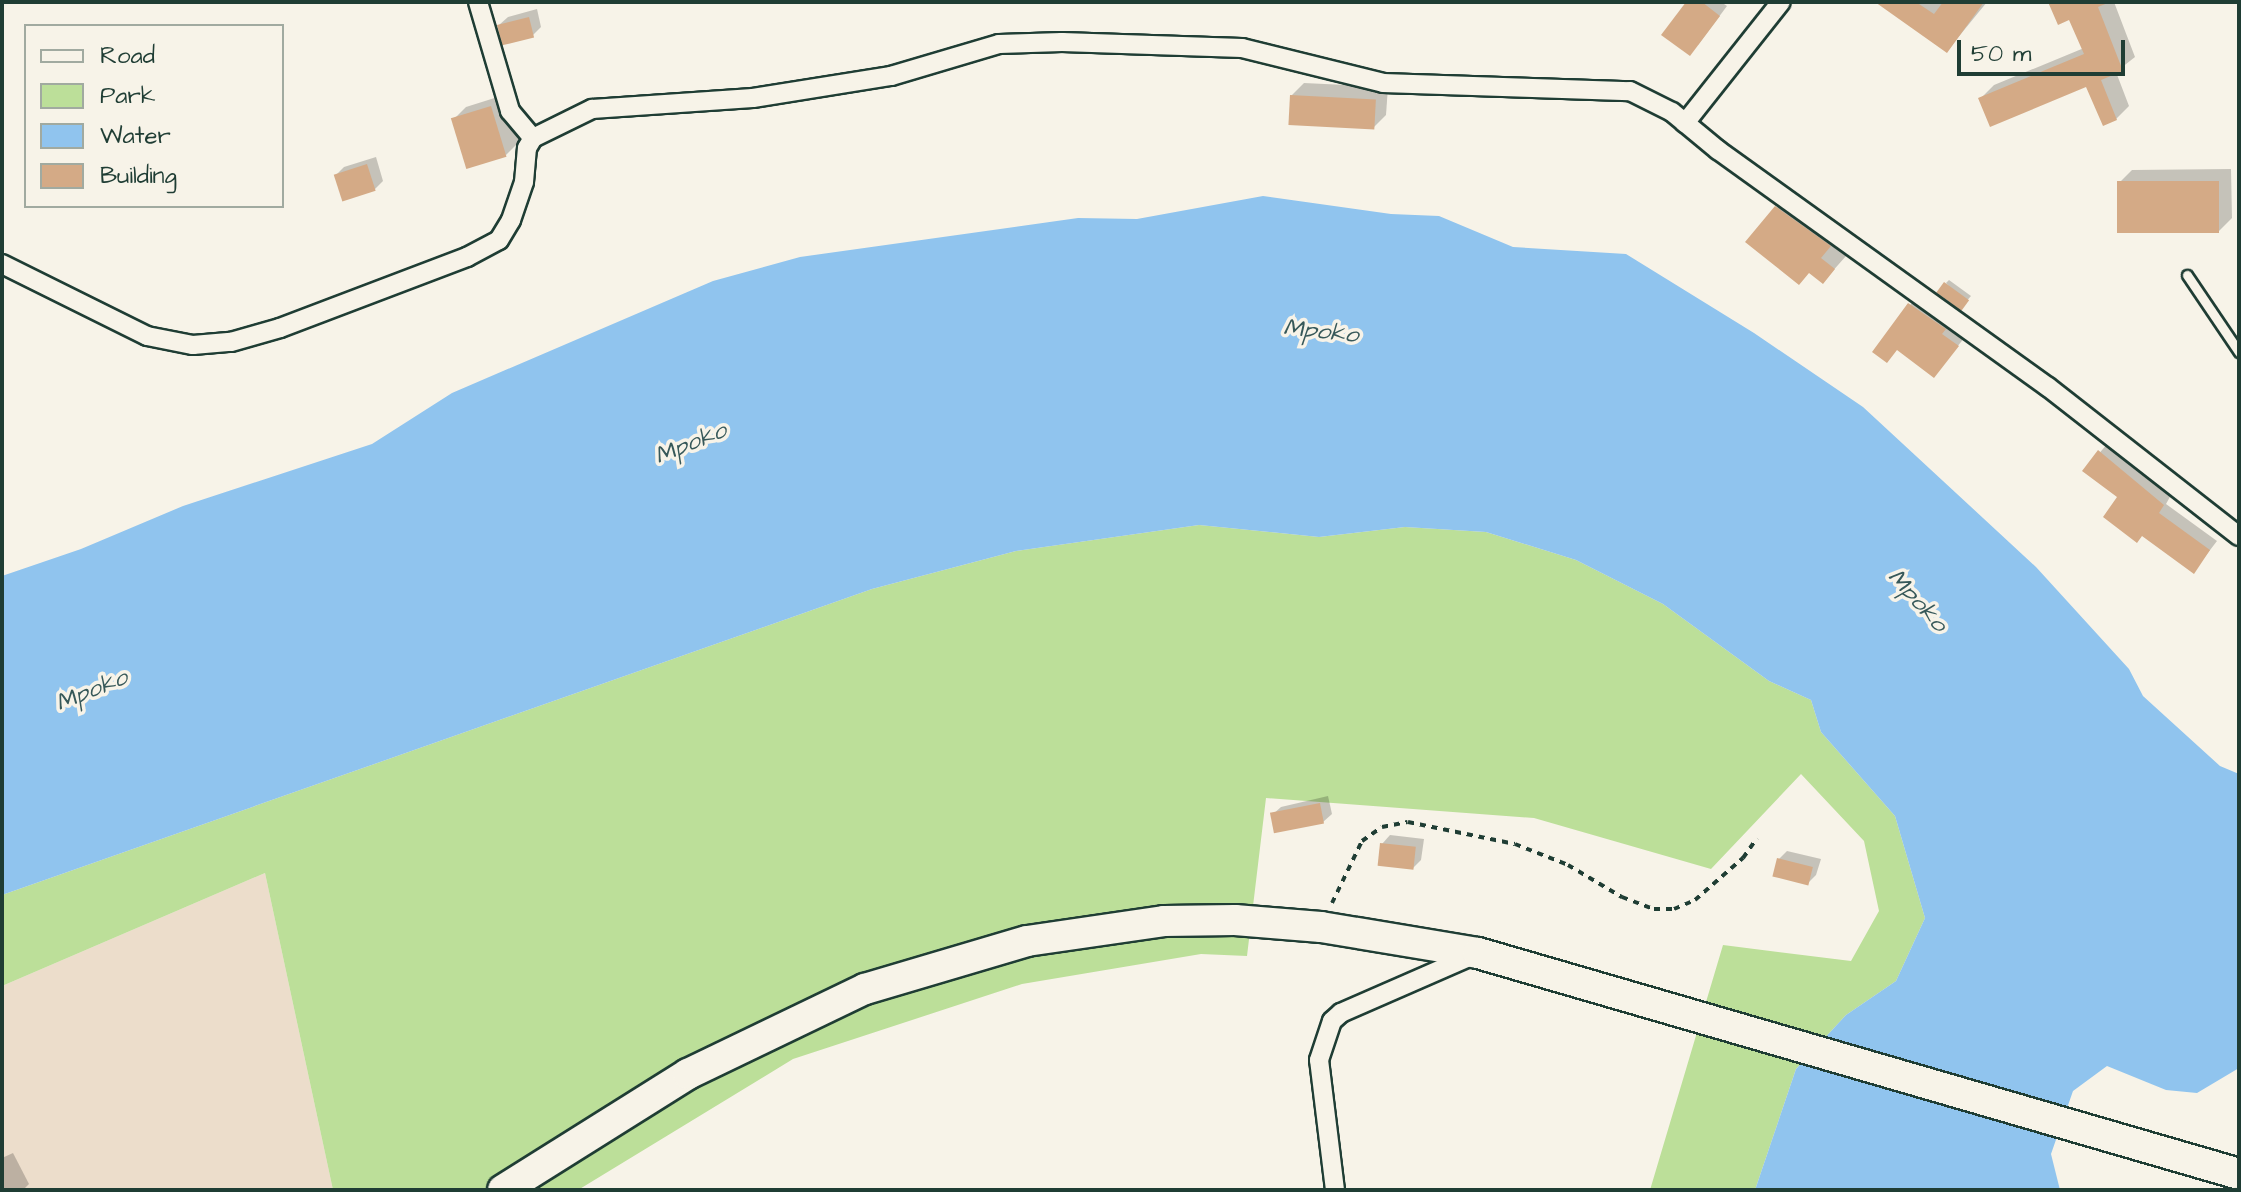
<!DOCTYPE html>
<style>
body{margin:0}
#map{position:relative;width:2241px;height:1192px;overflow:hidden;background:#f7f3e8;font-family:"Architects Daughter",sans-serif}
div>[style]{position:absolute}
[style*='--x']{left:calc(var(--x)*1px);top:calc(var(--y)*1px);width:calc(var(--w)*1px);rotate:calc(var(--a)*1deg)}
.built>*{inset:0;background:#ecddcb}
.green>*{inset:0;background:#bcdf99}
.water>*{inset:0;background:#90c4ee}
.shadow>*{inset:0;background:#0003}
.building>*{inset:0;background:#d4aa86;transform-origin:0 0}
.path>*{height:4px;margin-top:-2px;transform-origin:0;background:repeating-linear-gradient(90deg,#1f3d34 0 6px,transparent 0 12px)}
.roads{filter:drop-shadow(2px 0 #1f3d34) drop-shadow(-2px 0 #1f3d34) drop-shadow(0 2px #1f3d34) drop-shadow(0 -2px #1f3d34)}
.lane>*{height:9px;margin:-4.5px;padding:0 4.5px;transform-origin:4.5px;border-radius:4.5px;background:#f7f3e8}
.street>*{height:18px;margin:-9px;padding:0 9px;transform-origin:9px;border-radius:9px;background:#f7f3e8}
.primary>*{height:30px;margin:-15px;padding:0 15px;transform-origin:15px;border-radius:15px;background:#f7f3e8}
span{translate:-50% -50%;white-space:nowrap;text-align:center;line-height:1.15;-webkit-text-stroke:7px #f7f3e8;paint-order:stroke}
.water-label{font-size:24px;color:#365859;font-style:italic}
.frame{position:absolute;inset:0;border:4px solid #1f3d34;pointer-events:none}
.legend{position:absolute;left:24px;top:24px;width:260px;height:184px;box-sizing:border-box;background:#f7f3e8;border:2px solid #a1aaa0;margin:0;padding:10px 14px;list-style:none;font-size:24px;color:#1f3d34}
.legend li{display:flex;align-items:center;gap:16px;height:40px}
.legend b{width:40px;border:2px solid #a1aaa0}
.scale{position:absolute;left:1957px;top:40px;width:168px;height:36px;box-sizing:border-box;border:4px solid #1f3d34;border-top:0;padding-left:10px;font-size:24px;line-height:28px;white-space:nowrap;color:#1f3d34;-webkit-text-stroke:6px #f7f3e8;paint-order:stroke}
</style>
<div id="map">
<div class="built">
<i style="clip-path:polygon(265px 873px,333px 1190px,2px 1190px,2px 986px)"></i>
</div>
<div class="green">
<i style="clip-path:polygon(1199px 525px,1319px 537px,1405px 527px,1486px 532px,1576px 560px,1663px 604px,1769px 681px,1811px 700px,1821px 732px,1895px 816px,1925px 918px,1896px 981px,1846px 1015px,1796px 1069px,1755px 1190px,1650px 1190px,1723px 945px,1851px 961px,1879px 911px,1864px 841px,1801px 774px,1711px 869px,1534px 818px,1266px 798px,1247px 956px,1201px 954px,1022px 984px,793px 1059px,578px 1190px,333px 1190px,265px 873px,2px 986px,2px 895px,872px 589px,1016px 551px)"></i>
</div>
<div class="water">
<i style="clip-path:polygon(1263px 196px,1391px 214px,1439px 216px,1513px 247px,1626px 254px,1754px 333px,1863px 407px,2036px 567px,2129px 669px,2143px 696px,2220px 766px,2239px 774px,2239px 1068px,2197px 1093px,2166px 1090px,2107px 1066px,2073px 1091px,2051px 1154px,2060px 1190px,1755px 1190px,1796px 1069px,1846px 1015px,1896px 981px,1925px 918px,1895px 816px,1821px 732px,1811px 700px,1769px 681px,1663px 604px,1576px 560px,1486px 532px,1405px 527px,1319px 537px,1199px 525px,1016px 551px,872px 589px,2px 895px,2px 576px,81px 549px,183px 506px,372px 444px,452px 393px,713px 281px,800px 257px,1078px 218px,1137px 219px)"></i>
</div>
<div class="shadow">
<i style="clip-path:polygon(1689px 2px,1721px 2px,1727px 6px,1698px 45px)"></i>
<i style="clip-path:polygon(1878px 2px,1987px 2px,1947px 51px)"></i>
<i style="clip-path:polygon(2050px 2px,2114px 2px,2135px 57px,2116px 72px,2129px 106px,2116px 119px,2087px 85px,1981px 98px,1994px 85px,2084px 48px,2071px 17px)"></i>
<i style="clip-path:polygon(537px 9px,541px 27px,533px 35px,499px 25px,508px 17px)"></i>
<i style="clip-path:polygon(1304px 83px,1388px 87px,1386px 115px,1373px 128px,1291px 96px)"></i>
<i style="clip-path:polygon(504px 95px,519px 142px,506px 155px,453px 120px,466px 107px)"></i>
<i style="clip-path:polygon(376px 157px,383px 181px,375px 189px,336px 175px,344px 167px)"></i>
<i style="clip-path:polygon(2231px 169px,2232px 218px,2219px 231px,2119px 183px,2132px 170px)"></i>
<i style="clip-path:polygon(1789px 195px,1842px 233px,1832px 245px,1846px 256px,1823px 282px,1777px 207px)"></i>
<i style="clip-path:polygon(1949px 280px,1971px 296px,1964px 304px,1946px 283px)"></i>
<i style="clip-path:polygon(1918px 297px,1965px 337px,1941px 367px,1898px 348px,1910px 305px)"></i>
<i style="clip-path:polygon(2108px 443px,2171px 495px,2166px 504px,2217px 541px,2194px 571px,2143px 534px,2120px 497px,2085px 470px)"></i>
<i style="clip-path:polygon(1328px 796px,1332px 814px,1323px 822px,1272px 815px,1281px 807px)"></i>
<i style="clip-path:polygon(1390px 835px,1424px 839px,1421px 860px,1413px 868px,1382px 844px)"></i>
<i style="clip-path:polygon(1787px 851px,1821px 859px,1816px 875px,1808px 883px,1779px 859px)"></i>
<i style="clip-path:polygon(13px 1153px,29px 1184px,23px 1190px,2px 1190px,2px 1158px)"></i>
</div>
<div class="building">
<i style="clip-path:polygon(1686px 2px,1702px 2px,1720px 16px,1690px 56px,1661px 35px)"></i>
<i style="clip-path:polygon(1875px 2px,1916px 2px,1934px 14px,1943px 2px,1984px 2px,1947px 53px)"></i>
<i style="clip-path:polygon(2048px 2px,2110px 2px,2098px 7px,2123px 71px,2101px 80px,2117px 120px,2103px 126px,2086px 87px,1990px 127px,1978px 98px,2084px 54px,2069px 20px,2058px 25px)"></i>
<i style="left:529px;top:17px;width:21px;height:33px;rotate:76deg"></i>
<i style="left:1290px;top:95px;width:86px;height:30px;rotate:3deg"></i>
<i style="left:491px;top:106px;width:53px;height:42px;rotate:73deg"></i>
<i style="left:367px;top:164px;width:28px;height:35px;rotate:72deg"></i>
<i style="left:2219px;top:181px;width:52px;height:102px;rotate:90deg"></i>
<i style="clip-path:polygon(1775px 206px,1831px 246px,1821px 258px,1835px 269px,1823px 284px,1809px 273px,1799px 285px,1745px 242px)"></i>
<i style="left:1944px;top:282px;width:31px;height:13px;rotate:36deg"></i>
<i style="clip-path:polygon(1908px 303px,1946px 329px,1942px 334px,1959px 346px,1934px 378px,1897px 350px,1887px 363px,1872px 352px)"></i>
<i style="clip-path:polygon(2098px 450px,2164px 505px,2159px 513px,2210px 550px,2194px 574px,2142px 536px,2137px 543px,2103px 517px,2117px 497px,2082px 471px)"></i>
<i style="left:1320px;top:803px;width:21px;height:51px;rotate:79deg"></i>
<i style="left:1380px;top:843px;width:36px;height:23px;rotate:6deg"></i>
<i style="left:1777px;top:858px;width:37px;height:19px;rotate:14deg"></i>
</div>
<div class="path">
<i style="--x:1332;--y:903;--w:69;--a:-64.2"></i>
<i style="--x:1362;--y:841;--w:24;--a:-35"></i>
<i style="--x:1382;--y:827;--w:26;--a:-11"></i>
<i style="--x:1408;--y:822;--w:109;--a:11.6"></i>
<i style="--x:1515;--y:844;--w:57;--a:21.6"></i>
<i style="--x:1568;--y:865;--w:63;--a:30.7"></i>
<i style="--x:1622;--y:897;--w:34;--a:21"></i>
<i style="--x:1654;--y:909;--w:20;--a:0"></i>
<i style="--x:1674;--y:909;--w:23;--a:-23"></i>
<i style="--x:1695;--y:900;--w:64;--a:-41.2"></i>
<i style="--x:1743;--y:858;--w:24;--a:-55"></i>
</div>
<div class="roads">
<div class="lane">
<i style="--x:2187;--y:275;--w:93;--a:56"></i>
</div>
<div class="street">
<i style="--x:478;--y:2;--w:114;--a:73.6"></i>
<i style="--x:510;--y:111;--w:35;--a:50"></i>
<i style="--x:1685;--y:123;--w:154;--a:-51.6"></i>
<i style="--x:2;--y:264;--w:162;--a:26.4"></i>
<i style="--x:147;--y:336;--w:47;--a:11.1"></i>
<i style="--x:193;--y:345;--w:38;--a:-5"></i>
<i style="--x:231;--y:342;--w:51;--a:-15.9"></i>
<i style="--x:280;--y:328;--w:200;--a:-20.8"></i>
<i style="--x:467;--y:257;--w:36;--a:-28"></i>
<i style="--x:499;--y:240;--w:23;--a:-59"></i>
<i style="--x:511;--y:220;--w:40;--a:-71.1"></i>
<i style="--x:524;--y:182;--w:34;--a:-85"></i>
<i style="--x:527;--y:148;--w:12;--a:-59"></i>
<i style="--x:533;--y:138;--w:66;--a:-26.2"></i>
<i style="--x:592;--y:109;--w:161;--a:-3.9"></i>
<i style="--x:753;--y:98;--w:140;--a:-9.1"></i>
<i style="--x:891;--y:76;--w:113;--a:-16.5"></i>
<i style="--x:999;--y:44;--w:63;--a:-1.8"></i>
<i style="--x:1062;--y:42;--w:180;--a:1.9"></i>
<i style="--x:1242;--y:48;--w:145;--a:13.9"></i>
<i style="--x:1383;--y:83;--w:247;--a:1.9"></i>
<i style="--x:1630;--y:91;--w:47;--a:26.6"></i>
<i style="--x:1672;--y:112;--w:60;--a:39.6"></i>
<i style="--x:1718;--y:150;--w:406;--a:35.7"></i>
<i style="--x:2048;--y:387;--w:242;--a:38"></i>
<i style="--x:1335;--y:1190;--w:131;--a:-97"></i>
<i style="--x:1319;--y:1060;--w:41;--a:-71.6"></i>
<i style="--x:1332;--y:1021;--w:12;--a:-42"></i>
<i style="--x:1341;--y:1013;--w:145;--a:-23.6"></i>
</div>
<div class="primary">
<i style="--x:503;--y:1190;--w:218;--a:-32.1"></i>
<i style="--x:688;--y:1074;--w:196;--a:-25.7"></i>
<i style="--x:865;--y:989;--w:169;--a:-16.5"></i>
<i style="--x:1027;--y:941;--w:138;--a:-8.3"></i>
<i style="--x:1164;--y:921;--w:71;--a:-0.8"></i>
<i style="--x:1235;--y:920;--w:86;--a:4.7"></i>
<i style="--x:1321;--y:927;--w:159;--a:9.4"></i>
<i style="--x:1478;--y:953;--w:792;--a:16.19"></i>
</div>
</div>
<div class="water-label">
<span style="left:1321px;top:332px;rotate:6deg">Mpoko</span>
<span style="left:691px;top:444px;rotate:-22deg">Mpoko</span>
<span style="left:1917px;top:601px;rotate:48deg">Mpoko</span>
<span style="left:92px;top:691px;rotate:-22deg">Mpoko</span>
</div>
<div class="frame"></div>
<ul class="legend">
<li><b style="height:10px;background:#f7f3e8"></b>Road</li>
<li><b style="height:22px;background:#bcdf99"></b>Park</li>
<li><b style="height:22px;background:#90c4ee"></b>Water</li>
<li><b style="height:22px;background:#d4aa86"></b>Building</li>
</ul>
<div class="scale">50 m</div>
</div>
